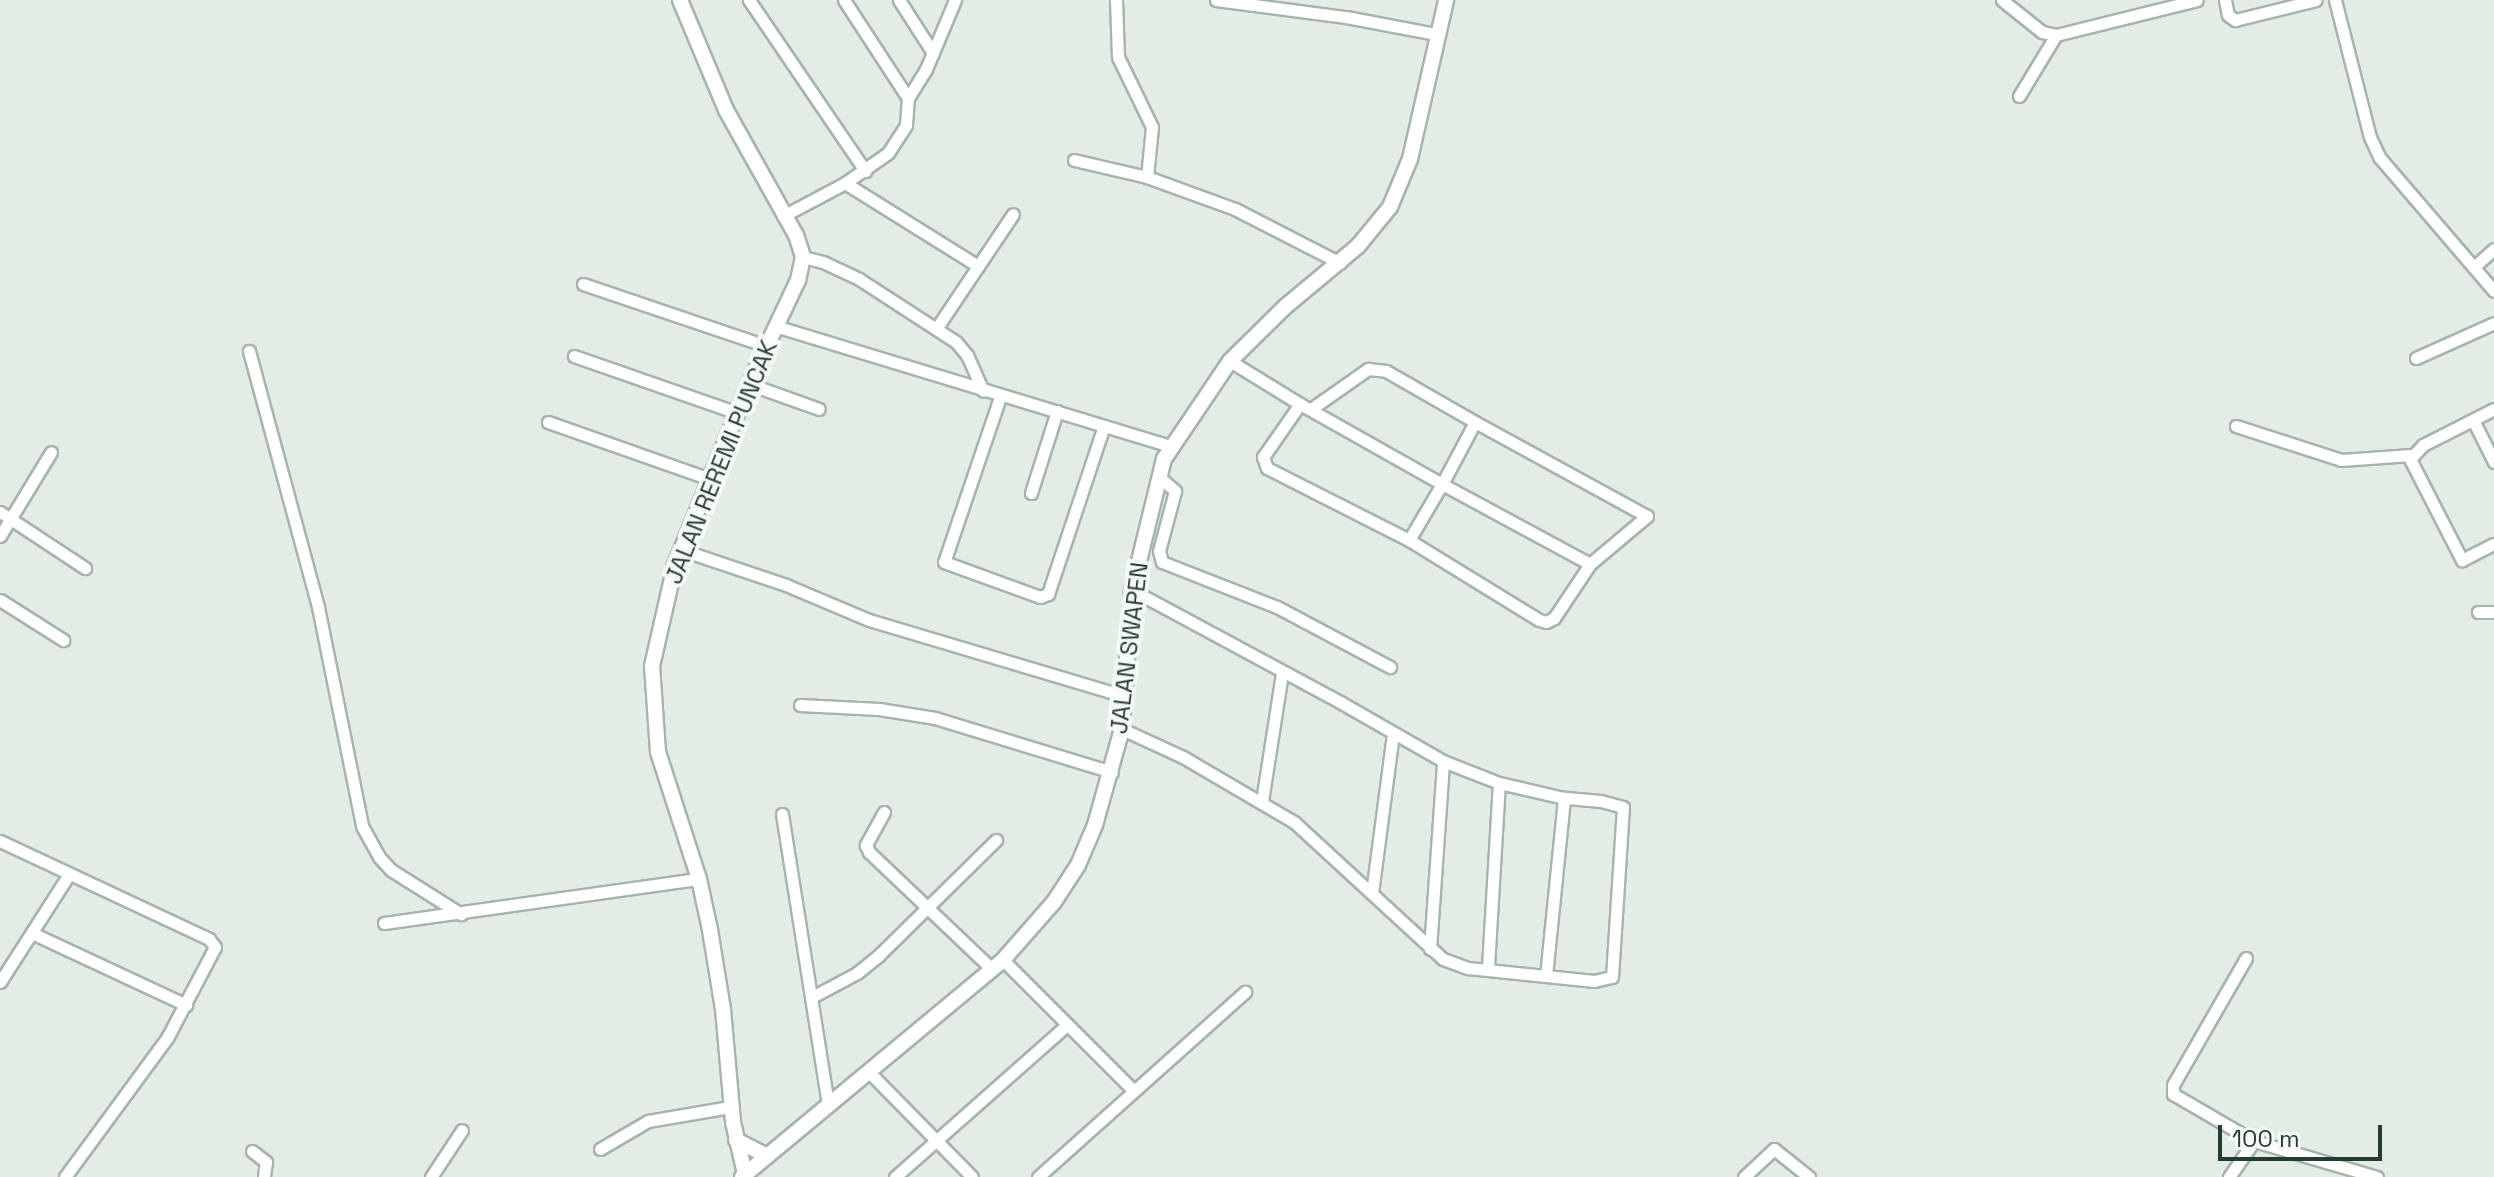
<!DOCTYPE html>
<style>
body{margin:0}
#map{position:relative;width:2494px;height:1177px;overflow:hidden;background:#e4ece6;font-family:"Space Grotesk",sans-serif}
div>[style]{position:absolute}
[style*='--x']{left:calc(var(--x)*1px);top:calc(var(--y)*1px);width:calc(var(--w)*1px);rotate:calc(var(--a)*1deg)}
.roads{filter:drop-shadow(2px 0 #a7b4ac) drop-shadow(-2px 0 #a7b4ac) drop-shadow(0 2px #a7b4ac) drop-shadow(0 -2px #a7b4ac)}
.street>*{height:11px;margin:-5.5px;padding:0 5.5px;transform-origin:5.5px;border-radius:5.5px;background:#fff}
.secondary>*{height:14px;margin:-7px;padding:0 7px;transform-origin:7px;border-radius:7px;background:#fff}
span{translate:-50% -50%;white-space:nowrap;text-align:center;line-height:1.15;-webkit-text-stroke:8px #f4f9f5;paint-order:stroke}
.street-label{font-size:24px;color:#253c31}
.scale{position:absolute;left:2218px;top:1125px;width:164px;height:36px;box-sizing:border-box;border:4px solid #253c31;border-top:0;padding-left:10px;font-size:24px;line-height:28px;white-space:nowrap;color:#253c31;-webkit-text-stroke:6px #f4f9f5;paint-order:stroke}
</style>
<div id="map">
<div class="roads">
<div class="street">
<i style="--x:749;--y:0;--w:207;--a:55.8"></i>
<i style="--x:844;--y:0;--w:117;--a:56.9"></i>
<i style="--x:899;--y:0;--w:63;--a:57.3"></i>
<i style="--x:1116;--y:0;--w:57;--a:88"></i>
<i style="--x:1118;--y:57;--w:78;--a:64.1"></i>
<i style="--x:1152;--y:127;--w:50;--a:95.7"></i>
<i style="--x:1216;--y:0;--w:131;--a:7.5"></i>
<i style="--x:1346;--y:17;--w:92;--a:10.7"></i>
<i style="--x:2002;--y:0;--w:51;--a:38.7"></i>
<i style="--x:2042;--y:32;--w:14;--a:12"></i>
<i style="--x:2225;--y:0;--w:15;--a:79"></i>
<i style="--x:2228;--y:15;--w:9;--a:36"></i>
<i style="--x:2235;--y:20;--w:83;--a:-13.9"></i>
<i style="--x:2335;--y:0;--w:141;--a:75.7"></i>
<i style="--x:2370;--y:137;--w:23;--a:65"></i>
<i style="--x:2380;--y:158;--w:175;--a:49.4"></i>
<i style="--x:2019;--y:96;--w:71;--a:-58.8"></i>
<i style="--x:2056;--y:35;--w:145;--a:-13.9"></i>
<i style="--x:1074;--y:160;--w:75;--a:13.1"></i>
<i style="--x:1147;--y:177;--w:94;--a:20"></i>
<i style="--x:1235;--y:209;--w:118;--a:27.2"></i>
<i style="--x:845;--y:183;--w:157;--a:32"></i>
<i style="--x:783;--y:216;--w:70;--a:-28"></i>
<i style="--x:845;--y:183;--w:52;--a:-34.9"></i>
<i style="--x:888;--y:153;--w:33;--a:-57"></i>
<i style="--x:906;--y:125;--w:27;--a:-86"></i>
<i style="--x:908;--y:98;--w:34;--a:-58"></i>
<i style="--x:926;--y:69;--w:75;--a:-67.2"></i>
<i style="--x:803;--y:257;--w:21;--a:14"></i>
<i style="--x:823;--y:262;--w:40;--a:25"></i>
<i style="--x:859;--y:279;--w:116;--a:33"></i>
<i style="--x:956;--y:342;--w:17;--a:50"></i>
<i style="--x:967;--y:355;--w:39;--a:66"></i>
<i style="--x:2475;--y:266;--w:25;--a:-42"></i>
<i style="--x:583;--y:284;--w:193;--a:18.7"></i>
<i style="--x:775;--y:326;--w:414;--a:16.9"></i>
<i style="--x:936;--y:329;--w:138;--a:-56.2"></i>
<i style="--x:249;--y:351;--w:265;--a:74.9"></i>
<i style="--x:318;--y:607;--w:223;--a:78.6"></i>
<i style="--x:362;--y:826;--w:35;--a:61"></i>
<i style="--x:379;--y:857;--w:18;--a:47"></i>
<i style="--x:391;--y:870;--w:83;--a:32.2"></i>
<i style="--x:574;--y:356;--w:174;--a:19.2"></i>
<i style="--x:2416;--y:358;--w:85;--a:-24.2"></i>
<i style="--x:1230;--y:361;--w:82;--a:31.6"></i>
<i style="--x:749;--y:384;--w:74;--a:19.7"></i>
<i style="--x:1000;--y:397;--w:174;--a:108.7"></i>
<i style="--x:944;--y:562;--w:102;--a:20"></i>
<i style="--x:1040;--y:597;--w:9;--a:-21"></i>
<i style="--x:1048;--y:594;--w:177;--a:-71.6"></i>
<i style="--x:1311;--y:409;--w:70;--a:-35.1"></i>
<i style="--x:1368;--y:369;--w:18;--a:6"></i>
<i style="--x:1386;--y:371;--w:103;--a:29.8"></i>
<i style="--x:1475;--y:422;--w:70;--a:118"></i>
<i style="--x:1442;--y:484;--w:168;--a:28.4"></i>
<i style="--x:1590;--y:564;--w:65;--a:123.7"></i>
<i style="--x:1554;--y:618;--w:9;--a:153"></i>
<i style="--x:1546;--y:622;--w:7;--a:-164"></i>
<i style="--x:1539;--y:620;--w:153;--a:-148.4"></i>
<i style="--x:1409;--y:540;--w:159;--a:-153.1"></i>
<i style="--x:1267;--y:468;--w:12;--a:-110"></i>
<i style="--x:1263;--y:457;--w:65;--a:-55.1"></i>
<i style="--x:1300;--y:404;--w:163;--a:29.4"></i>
<i style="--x:1442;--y:484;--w:65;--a:120.5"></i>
<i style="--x:2494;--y:409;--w:80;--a:153.1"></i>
<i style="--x:2423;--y:445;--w:19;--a:133"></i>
<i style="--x:2410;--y:459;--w:114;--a:62.8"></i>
<i style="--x:2462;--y:560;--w:36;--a:-27"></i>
<i style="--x:2473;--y:420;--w:47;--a:63.4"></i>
<i style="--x:548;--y:422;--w:172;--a:19.4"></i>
<i style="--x:1475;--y:422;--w:196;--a:28.7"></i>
<i style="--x:1647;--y:516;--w:75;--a:139.9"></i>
<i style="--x:2236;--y:426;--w:110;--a:17.9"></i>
<i style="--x:2341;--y:460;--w:70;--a:-4.1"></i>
<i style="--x:1158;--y:476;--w:23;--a:41"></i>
<i style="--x:1175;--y:491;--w:62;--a:104.9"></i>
<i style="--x:1159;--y:551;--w:11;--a:75"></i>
<i style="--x:1162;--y:562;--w:123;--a:21.4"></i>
<i style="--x:1277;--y:607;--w:128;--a:28"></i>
<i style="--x:1031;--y:493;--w:86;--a:-72.4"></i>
<i style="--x:0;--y:512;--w:102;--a:33.4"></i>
<i style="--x:0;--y:536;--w:98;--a:-58.7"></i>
<i style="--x:682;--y:550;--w:110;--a:18.6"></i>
<i style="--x:786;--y:585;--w:90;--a:22.9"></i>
<i style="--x:869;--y:620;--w:266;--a:16.6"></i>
<i style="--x:0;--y:600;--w:75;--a:32.4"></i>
<i style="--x:2478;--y:612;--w:16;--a:0"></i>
<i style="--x:800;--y:705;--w:79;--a:2.9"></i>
<i style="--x:879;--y:709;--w:57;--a:9.1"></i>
<i style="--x:935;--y:718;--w:185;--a:17"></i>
<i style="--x:1122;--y:729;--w:67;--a:24.7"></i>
<i style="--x:1183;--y:757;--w:129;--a:30.4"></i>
<i style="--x:1294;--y:822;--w:202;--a:42.6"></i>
<i style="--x:1443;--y:959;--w:27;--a:20"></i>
<i style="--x:1468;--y:968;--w:127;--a:5.9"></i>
<i style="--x:1594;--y:981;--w:18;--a:-13"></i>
<i style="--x:1612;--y:977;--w:170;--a:-86.3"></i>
<i style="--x:1623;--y:807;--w:23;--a:-165"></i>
<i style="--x:1601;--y:801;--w:37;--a:-175"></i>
<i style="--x:1564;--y:798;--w:67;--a:-167"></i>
<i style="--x:1499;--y:783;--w:60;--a:-158.6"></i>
<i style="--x:1443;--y:761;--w:119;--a:-150.2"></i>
<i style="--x:1340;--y:702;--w:236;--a:-151.7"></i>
<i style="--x:1262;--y:801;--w:130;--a:-81.1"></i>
<i style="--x:884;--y:812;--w:38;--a:119"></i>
<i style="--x:866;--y:845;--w:8;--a:67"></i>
<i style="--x:869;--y:852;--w:170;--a:43.6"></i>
<i style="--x:782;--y:814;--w:293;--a:81"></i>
<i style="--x:0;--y:841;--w:231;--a:25.1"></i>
<i style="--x:209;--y:939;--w:10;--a:53"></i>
<i style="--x:215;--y:947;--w:103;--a:117.8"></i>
<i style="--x:167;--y:1038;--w:172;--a:126.3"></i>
<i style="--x:1372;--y:893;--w:161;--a:-82.5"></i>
<i style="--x:384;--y:923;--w:318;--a:-8"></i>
<i style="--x:34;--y:934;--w:168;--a:25"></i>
<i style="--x:1430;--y:949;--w:188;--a:-86"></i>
<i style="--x:2246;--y:958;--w:146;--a:119.9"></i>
<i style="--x:2173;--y:1085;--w:9;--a:90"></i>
<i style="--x:2173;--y:1094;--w:94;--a:30.1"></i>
<i style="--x:2254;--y:1141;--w:128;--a:16.3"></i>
<i style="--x:1003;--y:960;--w:182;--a:45"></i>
<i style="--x:1488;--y:967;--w:184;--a:-86.6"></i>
<i style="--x:1546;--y:976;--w:179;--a:-84.2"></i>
<i style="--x:0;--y:982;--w:128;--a:-57.4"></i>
<i style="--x:812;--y:997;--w:51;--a:-28.1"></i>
<i style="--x:857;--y:973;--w:28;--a:-39"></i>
<i style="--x:879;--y:955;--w:164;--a:-44.5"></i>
<i style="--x:868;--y:1071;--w:148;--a:45.5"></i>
<i style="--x:600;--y:1149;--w:56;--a:-30.3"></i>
<i style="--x:648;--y:1121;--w:83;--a:-9.7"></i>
<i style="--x:252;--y:1151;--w:18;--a:38"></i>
<i style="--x:266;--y:1162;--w:15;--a:98"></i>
<i style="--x:431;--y:1177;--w:56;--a:-56.6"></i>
<i style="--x:895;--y:1177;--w:230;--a:-41.5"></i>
<i style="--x:1038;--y:1177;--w:278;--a:-41.8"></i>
<i style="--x:1744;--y:1177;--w:41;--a:-43"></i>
<i style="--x:1774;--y:1149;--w:45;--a:38.7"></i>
<i style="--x:2229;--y:1177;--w:44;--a:-55.2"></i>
</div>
<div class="secondary">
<i style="--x:680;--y:0;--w:119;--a:67.3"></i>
<i style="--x:726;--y:110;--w:143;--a:60.8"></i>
<i style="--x:796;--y:235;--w:23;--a:72"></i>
<i style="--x:803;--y:257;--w:24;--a:102"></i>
<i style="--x:798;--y:280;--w:115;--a:115.2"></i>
<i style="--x:749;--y:384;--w:196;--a:112.2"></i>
<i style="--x:675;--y:565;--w:104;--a:102.8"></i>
<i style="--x:652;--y:666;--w:86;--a:86"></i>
<i style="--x:658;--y:752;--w:133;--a:72.1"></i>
<i style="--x:699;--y:879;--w:52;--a:77.8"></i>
<i style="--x:710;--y:930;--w:80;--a:80.7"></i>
<i style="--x:723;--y:1009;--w:113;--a:84.9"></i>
<i style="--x:733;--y:1122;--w:53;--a:77"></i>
<i style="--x:736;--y:1140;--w:35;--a:27"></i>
<i style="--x:742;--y:1177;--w:339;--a:-39.7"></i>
<i style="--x:1003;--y:960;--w:77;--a:-48.7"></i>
<i style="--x:1054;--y:902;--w:44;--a:-57"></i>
<i style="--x:1078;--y:865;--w:43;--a:-67"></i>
<i style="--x:1095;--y:825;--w:100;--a:-74.3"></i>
<i style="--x:1122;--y:729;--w:139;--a:-85.9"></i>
<i style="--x:1132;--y:590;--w:135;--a:-76.3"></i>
<i style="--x:1164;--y:459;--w:118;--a:-56"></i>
<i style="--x:1230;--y:361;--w:78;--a:-44.5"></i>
<i style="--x:1286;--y:306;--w:94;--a:-39.8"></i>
<i style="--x:1358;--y:246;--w:50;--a:-50.6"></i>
<i style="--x:1390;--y:207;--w:52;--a:-67.4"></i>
<i style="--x:1410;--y:159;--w:163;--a:-77.2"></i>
</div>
</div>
<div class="street-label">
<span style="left:721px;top:462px;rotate:-68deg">JALAN REREMI PUNCAK</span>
<span style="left:1129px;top:648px;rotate:-83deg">JALAN SWAPEN</span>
</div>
<div class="scale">100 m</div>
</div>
